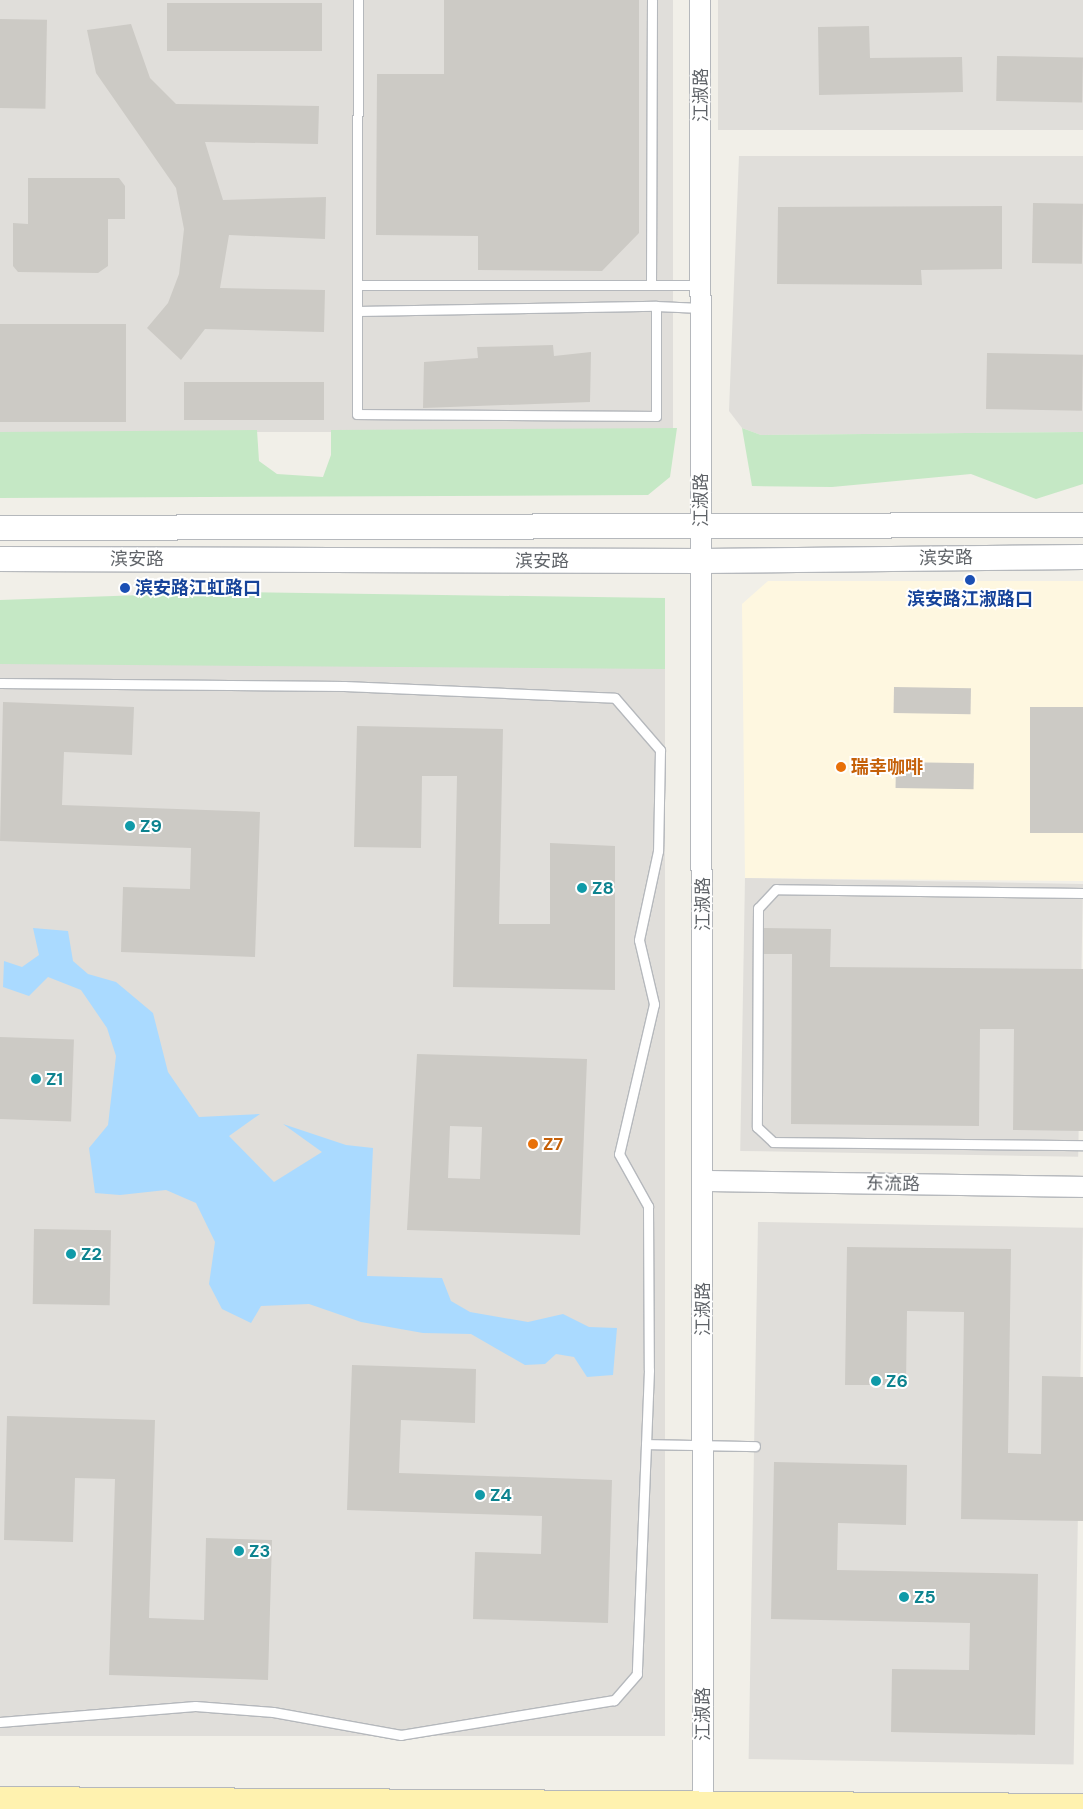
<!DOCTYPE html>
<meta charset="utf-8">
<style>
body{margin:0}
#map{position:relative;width:1083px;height:1809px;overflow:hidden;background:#f1efe8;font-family:"DM Sans","Noto Sans SC",sans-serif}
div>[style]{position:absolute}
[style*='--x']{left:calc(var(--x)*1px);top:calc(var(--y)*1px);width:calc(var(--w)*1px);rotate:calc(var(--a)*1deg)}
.commercial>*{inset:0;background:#fef7e0}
.industrial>*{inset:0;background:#e0deda;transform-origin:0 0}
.green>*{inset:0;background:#c5e8c5}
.water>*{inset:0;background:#aadaff}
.building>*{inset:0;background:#cccac5;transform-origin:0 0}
.roads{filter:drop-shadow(1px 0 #b5b8bc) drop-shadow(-1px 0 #b5b8bc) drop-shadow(0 1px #b5b8bc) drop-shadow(0 -1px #b5b8bc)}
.service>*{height:9px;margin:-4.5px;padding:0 4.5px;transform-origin:4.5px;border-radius:4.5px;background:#fff}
.tertiary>*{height:20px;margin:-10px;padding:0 10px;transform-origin:10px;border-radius:10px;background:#fff}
.secondary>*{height:24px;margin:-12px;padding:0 12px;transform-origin:12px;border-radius:12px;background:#fff}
.primary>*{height:26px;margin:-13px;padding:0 13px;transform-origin:13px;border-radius:13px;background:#fff2af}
.dots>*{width:14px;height:14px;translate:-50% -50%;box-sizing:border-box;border:2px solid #fff;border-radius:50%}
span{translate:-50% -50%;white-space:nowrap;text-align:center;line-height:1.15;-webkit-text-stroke:4px #fff;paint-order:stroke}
.street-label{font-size:18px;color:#5f6368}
.transit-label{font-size:18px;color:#164399;font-weight:700}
.left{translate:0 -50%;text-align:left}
.food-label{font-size:18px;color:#c56008;font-weight:700}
.culture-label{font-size:18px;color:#0d838f;font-weight:700}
</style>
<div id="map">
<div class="commercial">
<i style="clip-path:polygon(768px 581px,1083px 581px,1083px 881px,745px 878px,742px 604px)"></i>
</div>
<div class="industrial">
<i style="left:0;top:0;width:673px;height:432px"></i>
<i style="left:718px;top:0;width:365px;height:130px"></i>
<i style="clip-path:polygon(739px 156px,1083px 156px,1083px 432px,761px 435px,742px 428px,729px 411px)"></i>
<i style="left:0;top:664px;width:665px;height:1072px"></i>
<i style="left:745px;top:878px;width:338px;height:273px;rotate:1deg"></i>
<i style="left:758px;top:1222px;width:325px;height:537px;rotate:1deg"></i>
</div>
<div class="green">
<i style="clip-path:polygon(677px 428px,670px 477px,648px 495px,0 498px,0 432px,257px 430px,259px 461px,277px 474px,323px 477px,331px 455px,331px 430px)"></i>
<i style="clip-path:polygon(742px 428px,761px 435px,1083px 432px,1083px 484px,1036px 499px,971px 474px,832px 487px,752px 486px)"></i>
<i style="clip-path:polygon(227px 592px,665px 598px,665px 669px,0 664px,0 600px)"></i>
</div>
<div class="water">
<i style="clip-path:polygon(33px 928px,68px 931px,73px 961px,88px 974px,116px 982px,153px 1013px,168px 1072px,199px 1117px,260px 1114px,229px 1136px,274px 1182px,322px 1152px,283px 1124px,346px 1145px,373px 1148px,367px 1276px,442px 1278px,451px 1301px,470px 1312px,528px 1322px,563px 1314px,589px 1327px,617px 1328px,613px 1375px,587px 1377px,574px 1357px,556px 1354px,545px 1364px,525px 1365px,471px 1334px,423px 1333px,361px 1322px,309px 1304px,261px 1306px,251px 1323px,222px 1309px,209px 1284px,215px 1242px,196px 1203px,166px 1190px,120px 1195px,95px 1193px,89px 1148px,108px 1125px,116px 1056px,107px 1028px,81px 990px,48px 977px,29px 996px,3px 987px,4px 961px,22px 967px,39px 955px)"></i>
</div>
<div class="building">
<i style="clip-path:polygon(444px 0,639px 0,639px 233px,602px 271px,478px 270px,478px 236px,376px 235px,377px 74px,444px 74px)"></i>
<i style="left:167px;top:3px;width:155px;height:48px"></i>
<i style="left:0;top:19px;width:47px;height:89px;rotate:1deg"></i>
<i style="clip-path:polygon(131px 24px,150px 78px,176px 104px,319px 106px,318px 144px,205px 142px,223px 200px,326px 197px,325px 239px,229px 235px,220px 288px,325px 290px,324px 332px,205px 329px,181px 360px,147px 328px,168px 303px,179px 274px,184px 229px,176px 188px,96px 73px,87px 30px)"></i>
<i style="clip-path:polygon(869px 26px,870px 58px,962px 57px,963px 92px,819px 95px,818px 27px)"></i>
<i style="left:997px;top:56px;width:86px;height:45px;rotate:1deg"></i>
<i style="clip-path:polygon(28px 178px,119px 178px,125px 186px,125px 219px,108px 219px,108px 266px,98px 273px,18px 272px,13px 266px,13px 223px,28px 224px)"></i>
<i style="left:1033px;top:203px;width:50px;height:60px;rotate:1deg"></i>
<i style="clip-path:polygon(1002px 206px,1002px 269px,921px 270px,922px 285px,777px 284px,778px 207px)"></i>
<i style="left:0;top:324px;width:126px;height:98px"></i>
<i style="clip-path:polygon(553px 345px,554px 356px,591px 352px,590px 402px,423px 408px,424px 362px,478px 358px,477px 347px)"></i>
<i style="left:987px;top:353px;width:96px;height:56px;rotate:1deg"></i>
<i style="left:184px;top:382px;width:140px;height:38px"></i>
<i style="left:894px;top:687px;width:77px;height:26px;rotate:1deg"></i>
<i style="clip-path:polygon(3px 702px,134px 707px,132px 755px,64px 752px,62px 805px,260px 812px,255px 957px,121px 952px,123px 887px,190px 889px,191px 848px,0 841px)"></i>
<i style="left:1083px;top:707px;width:126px;height:53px;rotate:90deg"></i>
<i style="clip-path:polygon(357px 726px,503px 729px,499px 924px,550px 924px,550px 843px,615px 846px,615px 990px,453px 987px,457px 776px,422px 776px,421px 848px,354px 847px)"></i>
<i style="left:896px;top:762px;width:78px;height:26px;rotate:1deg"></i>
<i style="clip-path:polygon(764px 928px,831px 929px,830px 967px,1083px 969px,1083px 1131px,1013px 1130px,1014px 1029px,980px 1029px,979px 1126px,791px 1124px,792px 954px,764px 954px)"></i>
<i style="left:0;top:1037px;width:74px;height:82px;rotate:2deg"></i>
<i style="clip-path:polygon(evenodd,417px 1054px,587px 1059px,580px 1235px,407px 1230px,417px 1054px,450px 1126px,482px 1127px,480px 1179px,448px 1178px,450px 1126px)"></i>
<i style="left:34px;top:1229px;width:77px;height:75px;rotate:1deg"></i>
<i style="clip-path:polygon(847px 1247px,1011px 1249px,1008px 1453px,1041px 1454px,1042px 1376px,1083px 1377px,1083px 1521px,961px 1519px,964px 1312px,907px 1311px,906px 1385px,845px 1385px)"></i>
<i style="clip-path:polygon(352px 1365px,476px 1369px,475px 1423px,401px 1420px,399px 1473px,612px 1480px,608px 1623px,473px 1619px,475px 1552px,541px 1554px,542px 1516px,347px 1510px)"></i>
<i style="clip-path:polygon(7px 1416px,155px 1420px,149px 1618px,204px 1620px,206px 1538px,272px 1540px,268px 1680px,109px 1675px,115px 1479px,75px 1478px,73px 1542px,4px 1540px)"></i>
<i style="clip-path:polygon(774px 1462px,907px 1465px,906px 1525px,838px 1523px,837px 1570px,1038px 1574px,1035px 1735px,891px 1732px,892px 1669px,969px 1670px,970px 1623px,771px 1619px)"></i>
</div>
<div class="roads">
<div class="service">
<i style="--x:358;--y:285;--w:344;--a:0"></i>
<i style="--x:651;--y:285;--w:285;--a:-89.8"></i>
<i style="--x:656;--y:306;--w:45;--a:2.5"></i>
<i style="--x:358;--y:311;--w:298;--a:-1"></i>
<i style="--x:656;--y:306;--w:110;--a:90"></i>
<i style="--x:656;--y:416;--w:299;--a:-179.6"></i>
<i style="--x:357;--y:414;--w:414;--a:-89.9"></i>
<i style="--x:0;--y:683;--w:344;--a:0.5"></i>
<i style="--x:344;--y:686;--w:271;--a:2.5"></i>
<i style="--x:615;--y:698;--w:69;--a:49.1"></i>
<i style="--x:660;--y:750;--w:101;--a:91.1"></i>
<i style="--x:658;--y:851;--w:91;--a:102.1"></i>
<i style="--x:639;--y:940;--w:66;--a:76.8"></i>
<i style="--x:654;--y:1004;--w:154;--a:103.1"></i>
<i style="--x:619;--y:1154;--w:60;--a:60.9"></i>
<i style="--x:648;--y:1206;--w:164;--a:89.7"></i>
<i style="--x:649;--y:1370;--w:304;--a:92.3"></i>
<i style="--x:637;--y:1674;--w:35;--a:131"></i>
<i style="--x:614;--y:1700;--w:216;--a:170.7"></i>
<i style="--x:401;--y:1735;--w:130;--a:-169.8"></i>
<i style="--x:273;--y:1712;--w:78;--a:-175.6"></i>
<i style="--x:195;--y:1706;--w:196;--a:175.3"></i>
<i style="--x:1083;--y:893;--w:307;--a:-179.3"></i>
<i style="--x:776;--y:889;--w:26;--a:133"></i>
<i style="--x:758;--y:908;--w:219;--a:90.3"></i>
<i style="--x:757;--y:1127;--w:22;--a:43"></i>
<i style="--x:773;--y:1142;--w:310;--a:0.6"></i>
<i style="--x:646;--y:1444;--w:109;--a:1.1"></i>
</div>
<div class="tertiary">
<i style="--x:700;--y:0;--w:1809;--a:89.9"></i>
<i style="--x:703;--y:1181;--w:380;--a:0.9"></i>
</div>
<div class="secondary">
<i style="--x:0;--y:528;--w:1083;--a:-0.16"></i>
<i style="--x:0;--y:559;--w:703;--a:0.16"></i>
<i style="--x:703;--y:561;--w:380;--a:-0.6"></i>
</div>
<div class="primary">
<i style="--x:0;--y:1800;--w:1083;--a:0.37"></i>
</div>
</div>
<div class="dots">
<i style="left:970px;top:580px;background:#1a4fb4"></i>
<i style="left:125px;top:588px;background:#1a4fb4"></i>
<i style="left:841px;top:767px;background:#e8710a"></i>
<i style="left:130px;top:826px;background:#0f9aa8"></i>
<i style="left:582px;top:888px;background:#0f9aa8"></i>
<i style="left:36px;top:1079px;background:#0f9aa8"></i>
<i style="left:533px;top:1144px;background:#e8710a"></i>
<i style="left:71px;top:1254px;background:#0f9aa8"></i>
<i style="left:876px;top:1381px;background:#0f9aa8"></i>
<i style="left:480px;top:1495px;background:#0f9aa8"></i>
<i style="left:239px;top:1551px;background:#0f9aa8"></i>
<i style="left:904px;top:1597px;background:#0f9aa8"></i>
</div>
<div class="street-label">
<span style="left:701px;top:95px;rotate:-90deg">江淑路</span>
<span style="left:701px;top:500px;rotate:-90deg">江淑路</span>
<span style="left:946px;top:558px;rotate:-1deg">滨安路</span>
<span style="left:137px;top:559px">滨安路</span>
<span style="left:542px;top:561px">滨安路</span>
<span style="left:703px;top:904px;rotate:-90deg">江淑路</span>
<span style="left:893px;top:1184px;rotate:1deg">东流路</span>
<span style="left:703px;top:1309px;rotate:-90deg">江淑路</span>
<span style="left:703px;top:1714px;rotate:-90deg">江淑路</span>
</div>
<div class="transit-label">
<span class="left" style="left:135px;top:588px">滨安路江虹路口</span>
<span style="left:970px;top:599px">滨安路江淑路口</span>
</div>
<div class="food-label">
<span class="left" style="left:851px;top:767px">瑞幸咖啡</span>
<span class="left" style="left:543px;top:1144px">Z7</span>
</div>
<div class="culture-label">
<span class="left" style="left:140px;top:826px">Z9</span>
<span class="left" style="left:592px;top:888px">Z8</span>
<span class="left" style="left:46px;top:1079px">Z1</span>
<span class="left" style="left:81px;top:1254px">Z2</span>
<span class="left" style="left:886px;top:1381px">Z6</span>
<span class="left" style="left:490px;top:1495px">Z4</span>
<span class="left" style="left:249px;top:1551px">Z3</span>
<span class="left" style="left:914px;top:1597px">Z5</span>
</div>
</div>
